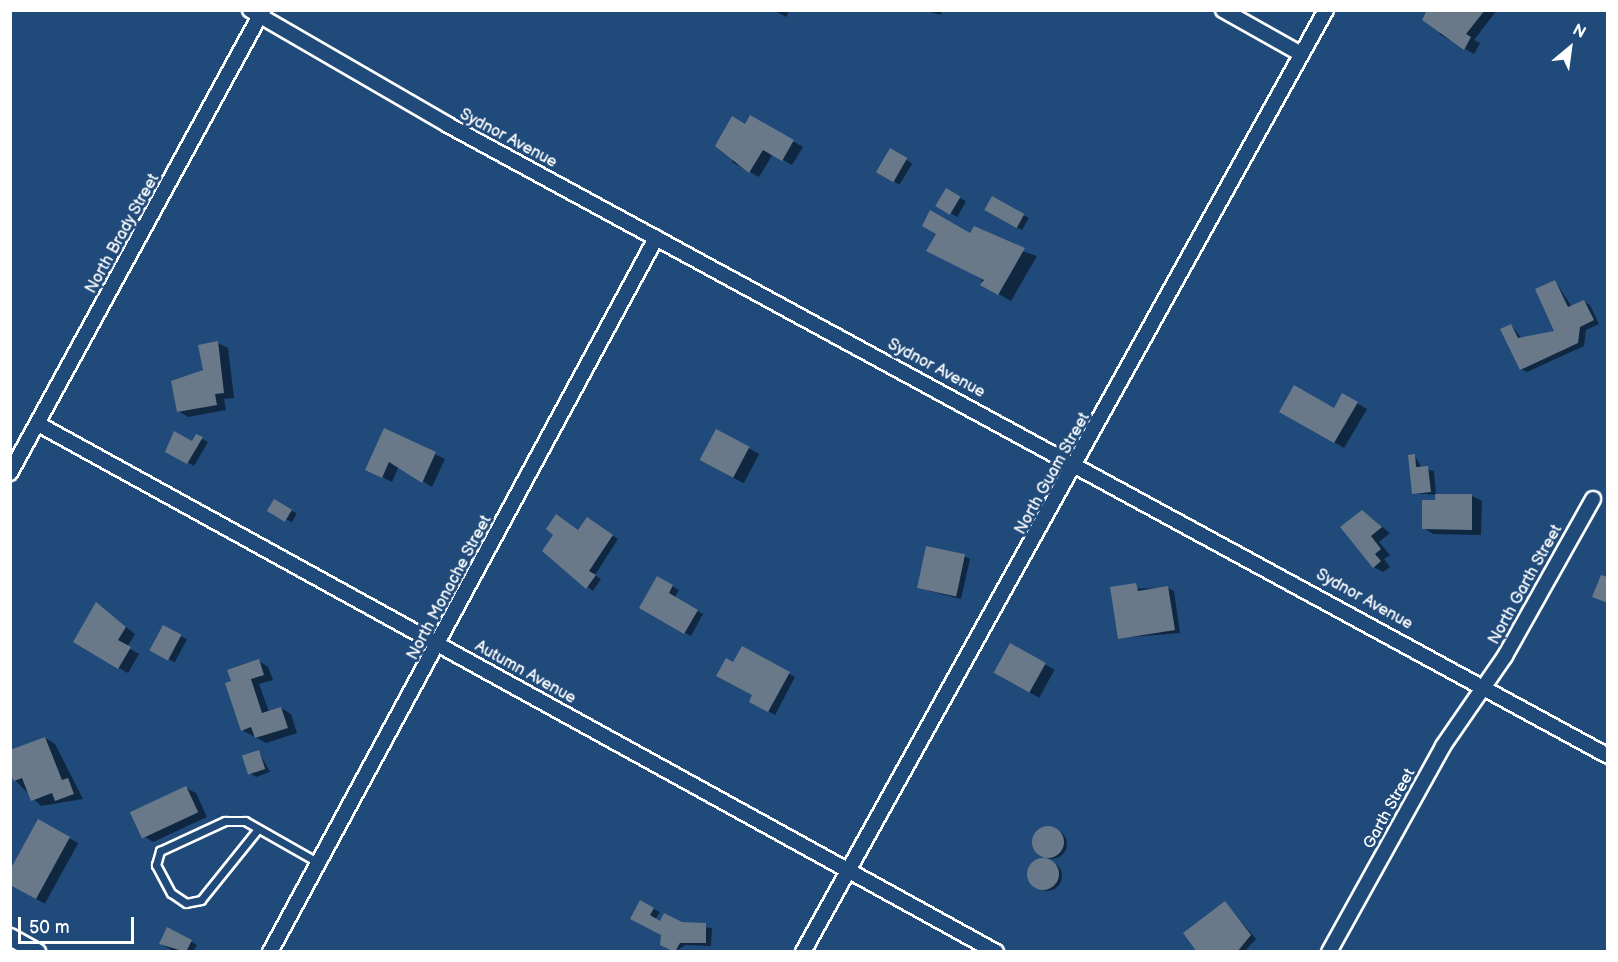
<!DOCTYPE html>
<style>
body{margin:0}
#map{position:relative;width:1618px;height:962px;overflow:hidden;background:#1f4a7a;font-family:"Balsamiq Sans",sans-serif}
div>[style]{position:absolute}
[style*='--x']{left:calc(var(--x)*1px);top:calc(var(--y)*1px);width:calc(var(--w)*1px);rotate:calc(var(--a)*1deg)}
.shadow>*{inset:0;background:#0007;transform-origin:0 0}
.round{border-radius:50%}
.building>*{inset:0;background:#697989;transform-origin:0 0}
.roads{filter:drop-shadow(2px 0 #fff) drop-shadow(-2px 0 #fff) drop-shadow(0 2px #fff) drop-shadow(0 -2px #fff)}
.service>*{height:7px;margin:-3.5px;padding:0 3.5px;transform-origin:3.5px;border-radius:3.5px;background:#1f4a7a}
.minor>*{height:14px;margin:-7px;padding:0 7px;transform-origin:7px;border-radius:7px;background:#1f4a7a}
.tertiary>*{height:16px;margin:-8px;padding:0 8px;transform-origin:8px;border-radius:8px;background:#1f4a7a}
span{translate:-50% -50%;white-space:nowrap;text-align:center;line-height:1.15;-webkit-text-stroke:6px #1f4a7a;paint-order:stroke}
.street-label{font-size:16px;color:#fff}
.frame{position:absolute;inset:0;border:12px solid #fff;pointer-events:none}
.north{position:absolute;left:1540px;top:18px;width:60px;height:60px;-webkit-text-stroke:4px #1f4a7a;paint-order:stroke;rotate:29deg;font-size:16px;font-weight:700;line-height:24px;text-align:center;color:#fff}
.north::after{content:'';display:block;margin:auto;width:21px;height:27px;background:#fff;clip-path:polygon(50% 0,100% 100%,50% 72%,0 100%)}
.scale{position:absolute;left:18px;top:917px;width:116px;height:27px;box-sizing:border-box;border:3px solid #fff;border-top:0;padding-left:8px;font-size:18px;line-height:21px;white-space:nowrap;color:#fff;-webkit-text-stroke:4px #1f4a7a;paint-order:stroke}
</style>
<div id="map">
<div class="shadow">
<i style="clip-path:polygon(773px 10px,790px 10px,786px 17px)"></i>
<i style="clip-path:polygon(923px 10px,942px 10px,941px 15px)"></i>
<i style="clip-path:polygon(1429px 10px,1497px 10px,1474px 40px,1480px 43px,1474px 54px,1439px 34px,1442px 29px)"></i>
<i style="clip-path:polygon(751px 117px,803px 147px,792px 165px,773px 154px,759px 177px,732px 162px)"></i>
<i style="left:890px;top:150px;width:26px;height:25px;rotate:31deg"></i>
<i style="left:946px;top:190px;width:23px;height:18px;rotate:29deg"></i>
<i style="left:993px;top:198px;width:41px;height:14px;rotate:29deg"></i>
<i style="clip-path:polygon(971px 235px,1037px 256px,1011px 301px,983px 285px)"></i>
<i style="clip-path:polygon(1555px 281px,1572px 307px,1584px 302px,1590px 305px,1599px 324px,1586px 330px,1584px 346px,1527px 372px,1521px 369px,1511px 325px,1522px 339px,1556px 332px)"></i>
<i style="clip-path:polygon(218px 343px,228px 348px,234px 398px,224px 399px,226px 410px,188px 417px,178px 411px)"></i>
<i style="clip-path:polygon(1343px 395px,1367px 409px,1344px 448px,1281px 411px,1334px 410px)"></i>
<i style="clip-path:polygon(384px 430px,445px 459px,432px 487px,399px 466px,392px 482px,376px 474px)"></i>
<i style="left:716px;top:431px;width:49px;height:33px;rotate:28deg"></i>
<i style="clip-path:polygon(197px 436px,208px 442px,194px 466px,167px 451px,193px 443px)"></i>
<i style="clip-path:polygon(1415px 456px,1422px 468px,1434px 471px,1436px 495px,1472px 496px,1482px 501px,1481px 535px,1433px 534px,1424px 528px,1436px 495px,1414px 493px)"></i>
<i style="left:274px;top:501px;width:26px;height:10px;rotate:29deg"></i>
<i style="clip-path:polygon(1362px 511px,1390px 533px,1379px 542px,1390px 555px,1384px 559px,1390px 567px,1383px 572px,1374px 567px)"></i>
<i style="clip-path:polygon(593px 522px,618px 539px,595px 575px,601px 579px,593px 591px,544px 551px)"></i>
<i style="clip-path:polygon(964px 556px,970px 559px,961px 599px,918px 588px)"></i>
<i style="clip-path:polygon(657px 578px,679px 590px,674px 598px,703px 614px,691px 636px,641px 608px)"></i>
<i style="clip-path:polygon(1168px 588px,1174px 591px,1180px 633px,1120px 638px,1112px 589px)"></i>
<i style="clip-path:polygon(96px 604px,135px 634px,127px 647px,139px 654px,128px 673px,75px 642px)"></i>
<i style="left:164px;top:627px;width:26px;height:26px;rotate:28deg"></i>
<i style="left:1010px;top:645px;width:51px;height:32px;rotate:29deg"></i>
<i style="clip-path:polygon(743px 648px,795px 677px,775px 715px,751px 701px,754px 695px,734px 664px)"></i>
<i style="clip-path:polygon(259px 661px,268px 667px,273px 680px,259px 684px,269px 712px,281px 708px,291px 714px,297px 733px,266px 743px,242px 730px,233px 682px)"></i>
<i style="clip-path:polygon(45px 738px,55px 744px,83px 799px,41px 806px,15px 780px)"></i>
<i style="clip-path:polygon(259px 752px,270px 772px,256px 777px,250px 773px)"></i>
<i style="clip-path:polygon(186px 788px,196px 793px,207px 817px,153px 842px,144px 836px)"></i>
<i style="left:38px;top:821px;width:46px;height:69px;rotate:29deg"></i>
<i class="round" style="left:1037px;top:829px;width:30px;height:30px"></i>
<i class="round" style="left:1032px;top:861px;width:30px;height:30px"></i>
<i style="clip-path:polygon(640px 902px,660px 912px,655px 920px,661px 923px,712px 928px,711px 946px,686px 945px,674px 952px)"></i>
<i style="clip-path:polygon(1225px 903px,1256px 939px,1244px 952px,1199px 952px)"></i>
<i style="clip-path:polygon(168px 929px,197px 945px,193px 952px,175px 952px,161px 944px)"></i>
</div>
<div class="building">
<i style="clip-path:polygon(1427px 10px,1485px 10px,1466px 34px,1471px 37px,1464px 50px,1422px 20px)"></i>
<i style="clip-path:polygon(750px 115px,794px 140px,782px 161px,763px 150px,749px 173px,715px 146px,732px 116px,745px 124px)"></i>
<i style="left:890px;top:148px;width:20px;height:28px;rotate:30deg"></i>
<i style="left:946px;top:188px;width:17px;height:21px;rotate:31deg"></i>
<i style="left:992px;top:196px;width:37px;height:16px;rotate:29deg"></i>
<i style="clip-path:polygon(930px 210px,970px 233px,974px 226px,1025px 248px,998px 295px,980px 285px,984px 280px,926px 251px,936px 234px,922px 226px)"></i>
<i style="clip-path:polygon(1555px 280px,1568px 307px,1584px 300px,1594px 320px,1580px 327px,1578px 343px,1520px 370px,1500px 329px,1511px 324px,1518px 338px,1554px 331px,1535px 289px)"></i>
<i style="clip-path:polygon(218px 341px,224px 393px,215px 394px,217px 405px,177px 412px,171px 381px,203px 370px,198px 345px)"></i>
<i style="clip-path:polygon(1294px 385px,1334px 408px,1342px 393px,1358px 402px,1334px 443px,1279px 412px)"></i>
<i style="clip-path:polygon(384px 428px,436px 452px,422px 483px,389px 462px,382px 478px,365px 470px)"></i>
<i style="left:716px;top:429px;width:38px;height:35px;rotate:28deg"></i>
<i style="clip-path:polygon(174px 431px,192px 441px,196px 434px,203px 437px,187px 464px,165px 452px)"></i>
<i style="clip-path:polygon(1415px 454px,1416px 467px,1428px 466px,1431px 492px,1412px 494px,1408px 455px)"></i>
<i style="clip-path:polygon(1435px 494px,1472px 494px,1472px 530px,1422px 529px,1422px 500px,1435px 500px)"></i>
<i style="left:274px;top:499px;width:21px;height:14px;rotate:31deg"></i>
<i style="clip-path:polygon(1362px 510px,1382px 527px,1371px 536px,1381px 549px,1375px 554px,1381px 561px,1373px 568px,1340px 527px)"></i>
<i style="clip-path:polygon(556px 514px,578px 530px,587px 517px,613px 535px,589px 571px,596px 575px,586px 589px,542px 551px,553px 535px,546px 529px)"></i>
<i style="left:926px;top:546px;width:40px;height:43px;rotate:12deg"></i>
<i style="clip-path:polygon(1601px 575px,1608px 577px,1608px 603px,1592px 597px)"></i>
<i style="clip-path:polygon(657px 576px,673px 585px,669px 593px,698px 610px,684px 634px,639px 608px)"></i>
<i style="clip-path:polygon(1136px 583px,1138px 591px,1168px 586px,1175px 630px,1118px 639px,1110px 587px)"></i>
<i style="clip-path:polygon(96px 602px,126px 627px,118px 640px,131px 647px,118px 669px,73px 642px)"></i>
<i style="left:163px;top:625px;width:21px;height:29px;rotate:28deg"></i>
<i style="left:1010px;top:643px;width:41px;height:34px;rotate:29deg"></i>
<i style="clip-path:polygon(742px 646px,790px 672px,768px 712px,749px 702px,752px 695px,716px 676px,726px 658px,733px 662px)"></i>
<i style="clip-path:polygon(259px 659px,264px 675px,251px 679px,262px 713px,281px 707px,288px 728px,255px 738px,251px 727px,241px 731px,225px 683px,231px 681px,227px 670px)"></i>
<i style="clip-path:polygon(45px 737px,62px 780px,68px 778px,74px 794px,55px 801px,52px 793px,31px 801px,22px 778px,14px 781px,10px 774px,10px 750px)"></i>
<i style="left:259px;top:750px;width:20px;height:18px;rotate:72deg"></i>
<i style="left:186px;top:786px;width:29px;height:62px;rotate:65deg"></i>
<i style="clip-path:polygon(38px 819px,70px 837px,36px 899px,10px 885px,10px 870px)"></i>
<i class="round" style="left:1032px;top:826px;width:32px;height:32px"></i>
<i class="round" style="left:1027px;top:858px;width:32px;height:32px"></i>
<i style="clip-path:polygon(640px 900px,654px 908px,650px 915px,660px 921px,664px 913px,682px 922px,706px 923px,706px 943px,680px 943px,675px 952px,660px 945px,661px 935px,630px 919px)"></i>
<i style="clip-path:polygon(1225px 901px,1251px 935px,1237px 952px,1197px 952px,1183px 933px)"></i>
<i style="clip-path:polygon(167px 927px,192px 940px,186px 952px,159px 944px)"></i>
</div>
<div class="roads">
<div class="service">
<i style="--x:258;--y:829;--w:91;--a:128.8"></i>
<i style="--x:201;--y:900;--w:15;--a:169"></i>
<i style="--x:186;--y:903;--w:18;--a:-146"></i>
<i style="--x:171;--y:893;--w:32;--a:-118"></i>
<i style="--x:156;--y:865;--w:15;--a:-74"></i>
<i style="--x:160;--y:851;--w:72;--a:-24.8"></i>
<i style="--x:225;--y:821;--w:20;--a:0"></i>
<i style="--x:245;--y:821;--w:85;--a:29.6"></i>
</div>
<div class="minor">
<i style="--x:250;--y:10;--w:229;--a:30.1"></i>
<i style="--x:448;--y:125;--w:1321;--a:28.54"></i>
<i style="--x:1223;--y:10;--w:90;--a:29.4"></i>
<i style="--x:38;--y:424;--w:1094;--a:28.86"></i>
<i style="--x:10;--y:473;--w:528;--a:-61.35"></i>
<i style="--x:270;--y:952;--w:812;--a:-61.6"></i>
<i style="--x:803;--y:952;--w:1077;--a:-60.96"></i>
<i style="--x:1329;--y:952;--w:235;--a:-61"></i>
<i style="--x:1443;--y:746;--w:109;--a:-55.4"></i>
<i style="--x:1505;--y:656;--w:180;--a:-60.7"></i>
</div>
<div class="tertiary">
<i style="--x:10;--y:937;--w:31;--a:29"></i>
</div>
</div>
<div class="street-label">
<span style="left:508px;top:139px;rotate:28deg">Sydnor Avenue</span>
<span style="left:123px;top:234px;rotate:-61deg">North Brady Street</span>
<span style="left:936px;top:369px;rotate:28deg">Sydnor Avenue</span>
<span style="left:1053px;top:474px;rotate:-61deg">North Guam Street</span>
<span style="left:1526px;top:585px;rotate:-61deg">North Garth Street</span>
<span style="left:450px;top:588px;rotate:-62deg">North Monache Street</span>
<span style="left:1364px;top:600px;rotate:29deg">Sydnor Avenue</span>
<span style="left:525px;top:673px;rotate:29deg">Autumn Avenue</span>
<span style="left:1390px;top:809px;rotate:-61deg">Garth Street</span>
</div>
<div class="frame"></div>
<div class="north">N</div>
<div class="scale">50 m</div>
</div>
